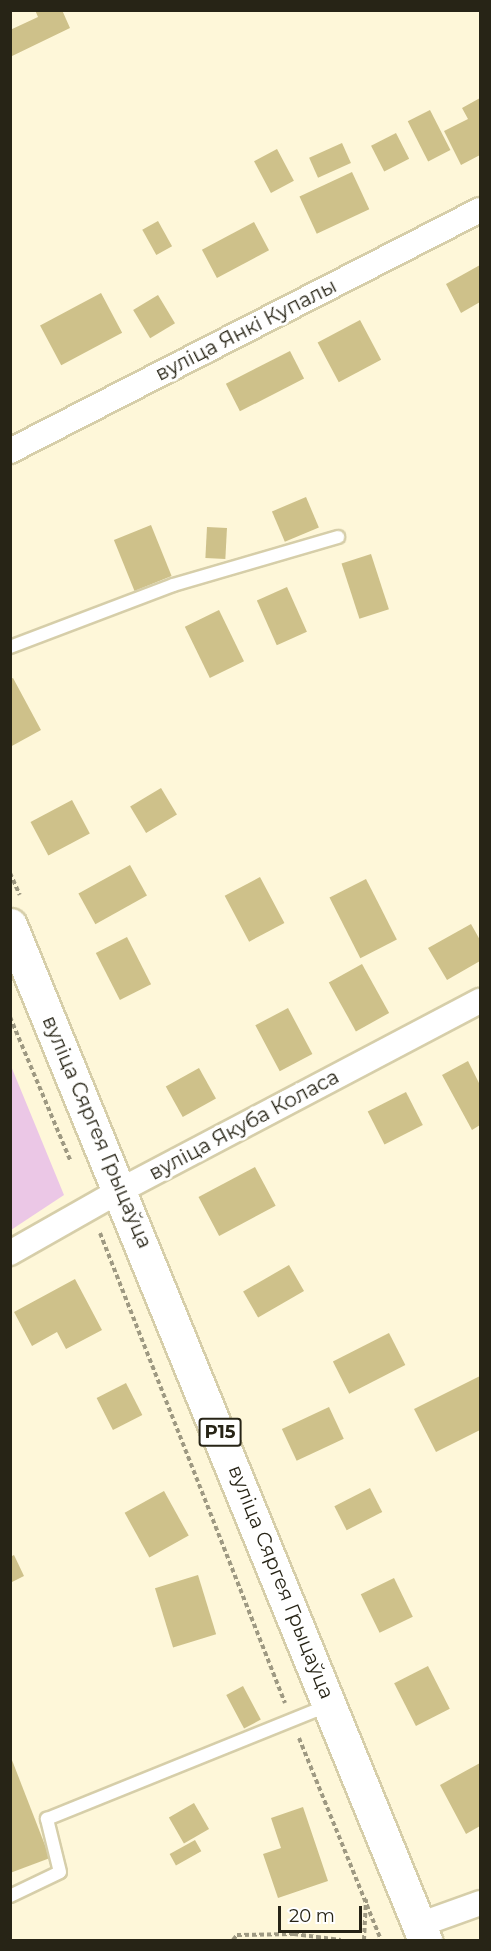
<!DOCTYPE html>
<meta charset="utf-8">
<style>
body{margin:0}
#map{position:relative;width:491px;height:1951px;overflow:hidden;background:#fef7d9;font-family:Montserrat,sans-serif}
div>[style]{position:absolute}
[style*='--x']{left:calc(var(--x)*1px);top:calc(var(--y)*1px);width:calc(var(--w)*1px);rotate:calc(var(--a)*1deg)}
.green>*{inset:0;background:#ebc7e6}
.building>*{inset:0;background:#cec18a;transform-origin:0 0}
.path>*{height:4px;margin-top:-2px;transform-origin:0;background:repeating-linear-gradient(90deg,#9e9982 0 4.5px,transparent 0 7.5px)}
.roads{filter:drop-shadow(2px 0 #d6cea9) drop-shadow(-2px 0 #d6cea9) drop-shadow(0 2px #d6cea9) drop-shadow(0 -2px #d6cea9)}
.service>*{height:12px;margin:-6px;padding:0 6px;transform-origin:6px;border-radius:6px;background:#fff}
.minor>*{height:24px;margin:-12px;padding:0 12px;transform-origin:12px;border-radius:12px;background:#fff}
.primary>*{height:33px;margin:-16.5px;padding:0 16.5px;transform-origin:16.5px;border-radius:16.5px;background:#fff}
span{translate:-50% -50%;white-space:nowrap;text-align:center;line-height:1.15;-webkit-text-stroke:6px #fff;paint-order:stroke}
.shield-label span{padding:2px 4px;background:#fff;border:2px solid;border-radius:4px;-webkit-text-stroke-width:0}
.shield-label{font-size:18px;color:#272416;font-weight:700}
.street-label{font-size:20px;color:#272416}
.frame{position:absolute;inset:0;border:12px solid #272416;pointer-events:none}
.scale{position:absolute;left:278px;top:1906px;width:84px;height:27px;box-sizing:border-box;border:3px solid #272416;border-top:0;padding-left:8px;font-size:18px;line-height:21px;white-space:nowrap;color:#272416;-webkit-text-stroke:4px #fff;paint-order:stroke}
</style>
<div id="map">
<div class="green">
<i style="clip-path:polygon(11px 1066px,64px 1195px,11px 1230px,10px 1230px)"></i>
</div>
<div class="building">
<i style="clip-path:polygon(35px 10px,62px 10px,70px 28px,10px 57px,10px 30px,38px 17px)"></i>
<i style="clip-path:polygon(480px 98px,480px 155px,461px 165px,444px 131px,468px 119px,462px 108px)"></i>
<i style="left:430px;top:110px;width:45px;height:25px;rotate:63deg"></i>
<i style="left:396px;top:133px;width:29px;height:28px;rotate:63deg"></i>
<i style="left:342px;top:143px;width:22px;height:36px;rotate:66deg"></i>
<i style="left:277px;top:149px;width:36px;height:26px;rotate:62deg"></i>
<i style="left:352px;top:172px;width:41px;height:58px;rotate:65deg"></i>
<i style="left:158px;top:221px;width:29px;height:18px;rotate:61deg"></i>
<i style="left:254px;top:222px;width:32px;height:59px;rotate:62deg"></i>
<i style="clip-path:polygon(480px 265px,480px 302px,461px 313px,446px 284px)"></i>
<i style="left:101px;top:293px;width:45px;height:69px;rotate:62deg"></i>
<i style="left:158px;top:295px;width:33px;height:29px;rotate:59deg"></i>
<i style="left:360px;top:320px;width:45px;height:48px;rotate:62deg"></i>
<i style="left:290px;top:351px;width:31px;height:72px;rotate:63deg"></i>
<i style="left:306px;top:497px;width:33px;height:37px;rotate:67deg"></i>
<i style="left:151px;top:525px;width:55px;height:40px;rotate:68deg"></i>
<i style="left:207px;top:527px;width:20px;height:31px;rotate:3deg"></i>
<i style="left:371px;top:554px;width:58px;height:31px;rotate:72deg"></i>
<i style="left:287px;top:587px;width:49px;height:33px;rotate:66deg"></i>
<i style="left:219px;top:610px;width:57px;height:38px;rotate:64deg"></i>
<i style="clip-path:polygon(13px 678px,41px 730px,10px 747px,10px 679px)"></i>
<i style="left:161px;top:788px;width:31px;height:36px;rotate:59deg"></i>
<i style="left:72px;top:800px;width:38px;height:47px;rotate:62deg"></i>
<i style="left:130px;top:865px;width:35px;height:59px;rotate:61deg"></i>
<i style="left:260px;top:877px;width:52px;height:40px;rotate:62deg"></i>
<i style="left:366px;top:879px;width:68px;height:41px;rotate:63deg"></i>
<i style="clip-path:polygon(471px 924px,480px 940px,480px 961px,447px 980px,428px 948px)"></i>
<i style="left:127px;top:937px;width:53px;height:35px;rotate:63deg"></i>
<i style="left:362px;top:964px;width:56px;height:38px;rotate:61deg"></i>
<i style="left:288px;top:1008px;width:52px;height:37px;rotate:62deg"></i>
<i style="clip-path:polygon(468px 1061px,480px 1085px,480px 1125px,472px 1130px,442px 1075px)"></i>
<i style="left:199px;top:1068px;width:35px;height:38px;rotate:61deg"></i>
<i style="left:406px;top:1092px;width:37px;height:43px;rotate:63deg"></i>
<i style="left:255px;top:1167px;width:44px;height:64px;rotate:62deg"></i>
<i style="left:289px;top:1265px;width:30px;height:53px;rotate:60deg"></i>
<i style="clip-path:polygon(75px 1279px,102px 1330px,66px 1349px,57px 1332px,32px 1346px,14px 1312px)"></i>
<i style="left:389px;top:1333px;width:36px;height:63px;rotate:63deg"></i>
<i style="clip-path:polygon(480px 1376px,480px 1430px,436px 1452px,414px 1409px)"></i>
<i style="left:126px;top:1383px;width:36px;height:33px;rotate:63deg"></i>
<i style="left:329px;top:1407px;width:35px;height:52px;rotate:65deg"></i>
<i style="left:370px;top:1488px;width:27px;height:40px;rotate:63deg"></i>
<i style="left:164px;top:1491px;width:51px;height:45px;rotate:61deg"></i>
<i style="clip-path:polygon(14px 1555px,24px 1576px,10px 1583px,10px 1557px)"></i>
<i style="left:198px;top:1575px;width:62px;height:45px;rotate:73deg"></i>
<i style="left:394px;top:1578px;width:43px;height:37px;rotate:64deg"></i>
<i style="left:428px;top:1666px;width:48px;height:38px;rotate:63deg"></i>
<i style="left:243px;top:1686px;width:38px;height:19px;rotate:62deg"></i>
<i style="clip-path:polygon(10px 1755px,50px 1858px,10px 1873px)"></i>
<i style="clip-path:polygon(480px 1763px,480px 1826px,466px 1834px,440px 1785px)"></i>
<i style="left:194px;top:1803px;width:30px;height:29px;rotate:60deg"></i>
<i style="clip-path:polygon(303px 1807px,328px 1881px,278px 1898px,263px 1854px,281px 1848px,271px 1818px)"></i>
<i style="left:195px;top:1840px;width:13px;height:29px;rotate:61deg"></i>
</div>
<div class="path">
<i style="--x:10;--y:873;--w:24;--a:66"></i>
<i style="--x:10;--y:1017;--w:155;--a:67.2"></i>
<i style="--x:100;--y:1233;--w:505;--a:68.51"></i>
<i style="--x:299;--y:1738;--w:218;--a:67.9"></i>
<i style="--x:233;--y:1940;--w:6;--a:-51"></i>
<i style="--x:237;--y:1935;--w:57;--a:-1"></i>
<i style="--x:294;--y:1934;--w:47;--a:7.3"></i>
<i style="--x:364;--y:1940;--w:41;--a:-87.2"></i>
</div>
<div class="roads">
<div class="service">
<i style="--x:10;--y:647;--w:174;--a:-20.8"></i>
<i style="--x:173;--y:585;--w:172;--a:-16.2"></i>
<i style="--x:10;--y:1896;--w:55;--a:-25.6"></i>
<i style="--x:60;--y:1872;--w:55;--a:-103.8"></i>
<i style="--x:47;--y:1819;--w:302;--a:-22"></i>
</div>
<div class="minor">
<i style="--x:10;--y:451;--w:528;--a:-27.15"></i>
<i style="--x:10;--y:1253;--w:128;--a:-29.6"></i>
<i style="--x:121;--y:1190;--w:406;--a:-27.8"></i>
<i style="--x:419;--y:1925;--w:65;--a:-19.8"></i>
</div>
<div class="primary">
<i style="--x:10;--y:925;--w:1097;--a:67.76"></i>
</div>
</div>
<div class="shield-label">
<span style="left:220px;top:1432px">Р15</span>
</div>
<div class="street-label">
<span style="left:246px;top:330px;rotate:-27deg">вуліца Янкі Купалы</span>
<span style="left:244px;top:1125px;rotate:-28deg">вуліца Якуба Коласа</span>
<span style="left:97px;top:1132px;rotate:67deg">вуліца Сяргея Грыцаўца</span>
<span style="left:281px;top:1582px;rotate:68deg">вуліца Сяргея Грыцаўца</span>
</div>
<div class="frame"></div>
<div class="scale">20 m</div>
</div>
